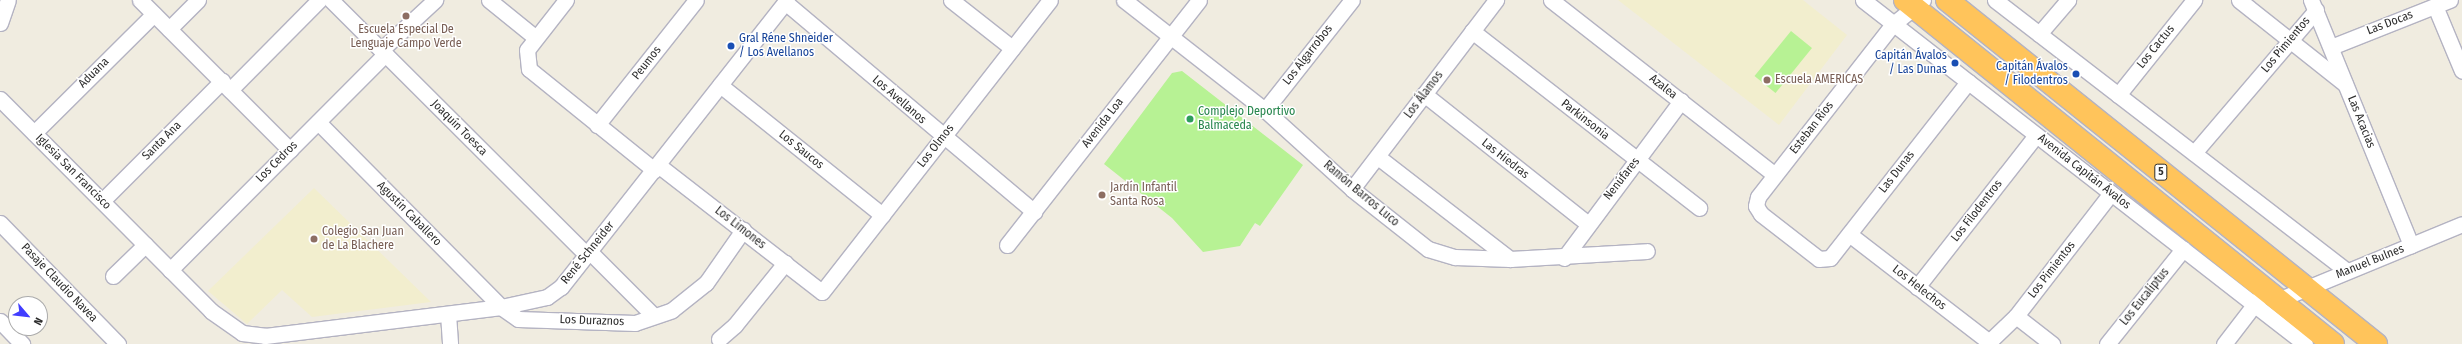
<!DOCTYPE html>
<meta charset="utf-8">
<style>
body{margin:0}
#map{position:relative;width:2462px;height:344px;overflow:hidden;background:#f0ece0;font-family:"Fira Sans Condensed",sans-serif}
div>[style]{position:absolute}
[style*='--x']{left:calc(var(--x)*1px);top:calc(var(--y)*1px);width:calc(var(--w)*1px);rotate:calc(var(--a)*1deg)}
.education>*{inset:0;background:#f2eece}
.pitch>*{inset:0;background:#b7f294;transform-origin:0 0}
.roads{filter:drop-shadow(1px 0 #b4b3c2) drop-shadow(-1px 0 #b4b3c2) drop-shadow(0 1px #b4b3c2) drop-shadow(0 -1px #b4b3c2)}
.minor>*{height:15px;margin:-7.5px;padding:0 7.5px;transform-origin:7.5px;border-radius:7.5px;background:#fff}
.highway>*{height:22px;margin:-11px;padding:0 11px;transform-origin:11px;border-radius:11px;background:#ffc45b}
.dots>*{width:11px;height:11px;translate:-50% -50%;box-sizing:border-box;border:2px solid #fff;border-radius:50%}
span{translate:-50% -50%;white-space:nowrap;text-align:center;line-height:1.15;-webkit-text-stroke:3px #fff;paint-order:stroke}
.shield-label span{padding:1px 3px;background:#fff;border:1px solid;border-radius:3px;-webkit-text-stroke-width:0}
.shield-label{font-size:11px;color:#2e2e2e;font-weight:700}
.street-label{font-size:12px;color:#2e2e2e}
.education-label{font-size:12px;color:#785e54}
.left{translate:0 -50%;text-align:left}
.transit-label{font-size:12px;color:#164399}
.right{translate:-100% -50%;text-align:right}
.leisure-label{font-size:12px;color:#27864d}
.north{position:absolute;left:8px;top:296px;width:40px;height:40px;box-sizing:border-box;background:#fff;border:1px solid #ababab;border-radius:50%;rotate:118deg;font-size:11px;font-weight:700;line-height:16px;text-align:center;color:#2e2e2e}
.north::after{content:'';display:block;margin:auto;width:14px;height:18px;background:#413dff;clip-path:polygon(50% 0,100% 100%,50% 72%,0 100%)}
</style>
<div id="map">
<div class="education">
<i style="clip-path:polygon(1618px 0,1803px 0,1847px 35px,1779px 125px)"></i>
<i style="clip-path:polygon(314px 188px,431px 302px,312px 317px,282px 290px,247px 324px,208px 291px)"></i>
</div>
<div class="pitch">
<i style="left:1791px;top:31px;width:27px;height:58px;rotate:39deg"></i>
<i style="clip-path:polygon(1182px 71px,1303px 165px,1260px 226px,1255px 223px,1240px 246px,1203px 252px,1172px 218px,1104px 164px,1172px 73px)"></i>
</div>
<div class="roads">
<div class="minor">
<i style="--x:140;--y:0;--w:212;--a:45"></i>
<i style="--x:331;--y:0;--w:361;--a:44.9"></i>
<i style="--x:489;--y:0;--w:60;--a:39"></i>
<i style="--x:566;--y:0;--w:63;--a:128"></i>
<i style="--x:527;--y:50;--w:19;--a:84"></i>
<i style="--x:529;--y:69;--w:161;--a:38.9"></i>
<i style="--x:951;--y:0;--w:78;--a:38.2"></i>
<i style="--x:1124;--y:0;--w:179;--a:38"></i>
<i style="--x:1265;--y:110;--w:118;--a:42.2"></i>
<i style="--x:1352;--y:189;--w:97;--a:38.3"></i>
<i style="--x:1428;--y:249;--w:28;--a:17"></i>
<i style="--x:1455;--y:257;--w:55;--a:2.1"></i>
<i style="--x:1510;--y:259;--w:137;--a:-3.3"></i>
<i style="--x:1551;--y:0;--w:284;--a:38"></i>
<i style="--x:1863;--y:0;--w:560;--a:37.89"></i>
<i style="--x:1923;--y:0;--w:38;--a:141"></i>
<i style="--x:1893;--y:24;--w:219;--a:128"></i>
<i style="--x:1758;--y:197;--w:9;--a:103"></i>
<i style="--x:1756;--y:206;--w:9;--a:58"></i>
<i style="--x:1761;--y:214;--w:73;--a:37.8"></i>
<i style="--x:1819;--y:259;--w:11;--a:-5"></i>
<i style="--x:1830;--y:258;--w:224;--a:-51.9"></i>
<i style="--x:1995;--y:0;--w:444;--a:37.6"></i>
<i style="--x:2239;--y:0;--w:135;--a:38.4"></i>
<i style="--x:2311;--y:0;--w:265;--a:67.8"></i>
<i style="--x:785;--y:2;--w:326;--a:40.1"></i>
<i style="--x:2435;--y:6;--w:70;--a:67.4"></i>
<i style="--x:0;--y:23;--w:24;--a:-71"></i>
<i style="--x:169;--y:29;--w:41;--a:-45"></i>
<i style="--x:1472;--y:31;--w:288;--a:37.9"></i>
<i style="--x:2039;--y:34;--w:45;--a:-49.5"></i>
<i style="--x:2331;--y:47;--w:128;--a:-21.6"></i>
<i style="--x:381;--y:50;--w:74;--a:-42.8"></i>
<i style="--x:720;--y:85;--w:208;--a:38.7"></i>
<i style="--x:230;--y:90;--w:127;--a:-45.3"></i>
<i style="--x:1424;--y:94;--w:208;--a:38.4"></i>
<i style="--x:2118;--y:95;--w:122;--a:-51.3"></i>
<i style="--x:0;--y:99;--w:299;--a:45.1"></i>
<i style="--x:211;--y:311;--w:38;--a:35"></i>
<i style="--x:242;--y:333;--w:23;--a:7"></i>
<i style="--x:265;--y:336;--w:238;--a:-7"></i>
<i style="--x:501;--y:307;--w:47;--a:-12.3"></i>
<i style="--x:547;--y:297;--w:17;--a:-36"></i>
<i style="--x:561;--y:287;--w:365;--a:-51.8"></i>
<i style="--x:1265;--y:110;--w:140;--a:-51.7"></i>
<i style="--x:318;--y:122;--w:260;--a:45.3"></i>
<i style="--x:501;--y:307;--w:21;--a:35"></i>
<i style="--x:518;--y:319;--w:117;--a:2"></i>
<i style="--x:635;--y:323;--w:39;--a:-19"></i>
<i style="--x:672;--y:310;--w:43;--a:-38.5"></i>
<i style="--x:706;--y:283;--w:65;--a:-55.1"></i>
<i style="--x:597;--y:125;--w:159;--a:-51.6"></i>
<i style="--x:34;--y:133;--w:169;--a:-44.8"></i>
<i style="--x:2194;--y:153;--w:188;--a:-49.5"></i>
<i style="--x:1378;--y:157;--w:167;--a:37.7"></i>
<i style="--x:658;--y:165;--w:207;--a:37.8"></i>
<i style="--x:822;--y:292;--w:370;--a:-52"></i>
<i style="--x:1352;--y:189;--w:238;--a:-52.7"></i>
<i style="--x:102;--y:201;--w:170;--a:-45"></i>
<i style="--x:0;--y:223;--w:169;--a:45.7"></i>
<i style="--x:1849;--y:234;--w:177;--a:37.6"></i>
<i style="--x:1989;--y:342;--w:37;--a:-44"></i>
<i style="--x:2016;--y:316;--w:155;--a:-52.3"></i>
<i style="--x:1007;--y:245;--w:311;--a:-51.9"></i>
<i style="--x:590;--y:252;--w:89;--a:45"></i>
<i style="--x:1564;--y:258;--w:196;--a:-53.3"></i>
<i style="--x:170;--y:270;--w:305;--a:-45.1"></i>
<i style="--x:113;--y:276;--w:45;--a:-44.1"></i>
<i style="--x:1917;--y:287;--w:193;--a:-51.9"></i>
<i style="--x:2278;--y:300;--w:199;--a:-22.4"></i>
<i style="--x:448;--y:314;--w:30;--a:86"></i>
<i style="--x:2016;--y:316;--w:46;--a:37.9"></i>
<i style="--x:0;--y:321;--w:32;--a:46"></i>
<i style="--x:719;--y:339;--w:21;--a:-41"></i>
<i style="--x:735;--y:325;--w:80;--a:-51.1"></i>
<i style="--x:2107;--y:344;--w:122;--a:-51.3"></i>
<i style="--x:2224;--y:344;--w:59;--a:-52.5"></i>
</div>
<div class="highway">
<i style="--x:1905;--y:0;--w:549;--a:38.79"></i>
<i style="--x:1947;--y:0;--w:550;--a:38.72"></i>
</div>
</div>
<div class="dots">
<i style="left:406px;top:16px;background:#8d6e63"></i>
<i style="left:731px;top:46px;background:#1a4fb4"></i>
<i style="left:1955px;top:63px;background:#1a4fb4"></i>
<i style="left:2076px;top:74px;background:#1a4fb4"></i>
<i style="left:1767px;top:80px;background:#8d6e63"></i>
<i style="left:1190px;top:119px;background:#2e9e5b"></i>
<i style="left:1102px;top:195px;background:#8d6e63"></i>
<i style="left:314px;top:239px;background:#8d6e63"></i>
</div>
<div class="shield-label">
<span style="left:2161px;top:172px">5</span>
</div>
<div class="street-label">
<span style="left:2390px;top:23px;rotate:-21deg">Las Docas</span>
<span style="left:2286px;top:45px;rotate:-50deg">Los Pimientos</span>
<span style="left:2156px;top:47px;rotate:-51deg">Los Cactus</span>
<span style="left:1308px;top:55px;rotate:-52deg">Los Algarrobos</span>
<span style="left:647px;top:63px;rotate:-52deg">Peumos</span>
<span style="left:94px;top:73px;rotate:-45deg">Aduana</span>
<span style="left:1663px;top:87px;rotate:38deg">Azalea</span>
<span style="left:1424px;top:95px;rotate:-53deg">Los Álamos</span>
<span style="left:899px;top:100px;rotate:41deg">Los Avellanos</span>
<span style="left:1585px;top:120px;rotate:38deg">Parkinsonia</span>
<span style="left:2361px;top:122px;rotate:68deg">Las Acacias</span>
<span style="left:1103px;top:123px;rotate:-52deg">Avenida Loa</span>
<span style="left:459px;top:128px;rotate:45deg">Joaquín Toesca</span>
<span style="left:1812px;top:128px;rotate:-52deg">Esteban Ríos</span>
<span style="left:162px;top:141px;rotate:-45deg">Santa Ana</span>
<span style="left:936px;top:146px;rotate:-52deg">Los Olmos</span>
<span style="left:801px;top:150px;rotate:39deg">Los Saucos</span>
<span style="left:1505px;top:159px;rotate:38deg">Las Hiedras</span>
<span style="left:277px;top:162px;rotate:-45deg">Los Cedros</span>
<span style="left:73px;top:172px;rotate:45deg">Iglesia San Francisco</span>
<span style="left:1897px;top:172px;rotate:-52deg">Las Dunas</span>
<span style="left:2084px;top:172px;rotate:38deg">Avenida Capitán Ávalos</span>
<span style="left:1622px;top:179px;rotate:-52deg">Nenúfares</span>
<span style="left:1361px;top:194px;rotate:40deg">Ramón Barros Luco</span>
<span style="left:1977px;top:211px;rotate:-52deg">Los Filodentros</span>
<span style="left:409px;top:214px;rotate:45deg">Agustín Caballero</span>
<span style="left:740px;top:228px;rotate:38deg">Los Limones</span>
<span style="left:588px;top:253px;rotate:-51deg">René Schneider</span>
<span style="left:2370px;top:262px;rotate:-22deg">Manuel Bulnes</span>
<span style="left:2052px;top:270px;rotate:-52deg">Los Pimientos</span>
<span style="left:59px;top:283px;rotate:46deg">Pasaje Claudio Navea</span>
<span style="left:1919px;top:288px;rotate:38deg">Los Helechos</span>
<span style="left:2145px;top:297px;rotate:-51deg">Los Eucaliptus</span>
<span style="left:592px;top:321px;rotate:2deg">Los Duraznos</span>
</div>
<div class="education-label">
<span style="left:406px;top:37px">Escuela Especial De<br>Lenguaje Campo Verde</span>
<span class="left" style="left:1775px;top:80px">Escuela AMERICAS</span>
<span class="left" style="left:1110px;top:195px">Jardín Infantil<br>Santa Rosa</span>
<span class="left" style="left:322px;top:239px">Colegio San Juan<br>de La Blachere</span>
</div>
<div class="transit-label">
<span class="left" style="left:739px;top:46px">Gral Réne Shneider<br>/ Los Avellanos</span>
<span class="right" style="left:1947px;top:63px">Capitán Ávalos<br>/ Las Dunas</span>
<span class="right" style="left:2068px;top:74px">Capitán Ávalos<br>/ Filodentros</span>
</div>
<div class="leisure-label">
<span class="left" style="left:1198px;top:119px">Complejo Deportivo<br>Balmaceda</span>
</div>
<div class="north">N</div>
</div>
